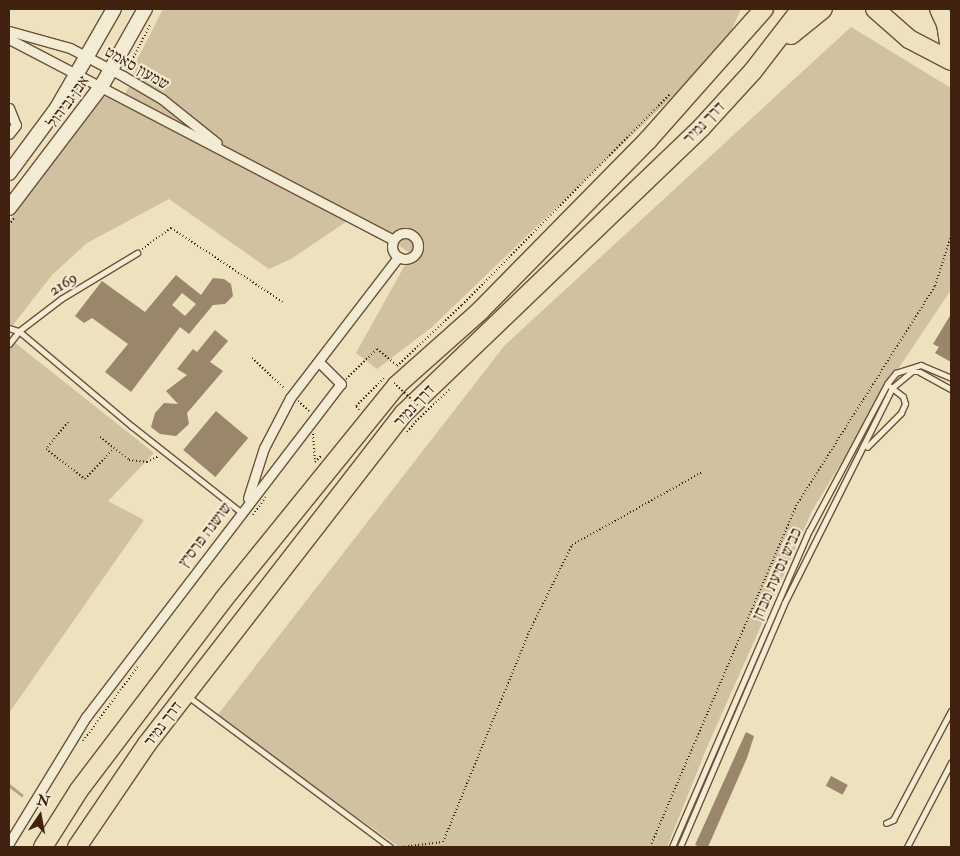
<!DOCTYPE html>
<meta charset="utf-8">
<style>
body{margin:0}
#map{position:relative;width:960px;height:856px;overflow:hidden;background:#ede2bd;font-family:"IM FELL Double Pica","Frank Ruhl Libre",serif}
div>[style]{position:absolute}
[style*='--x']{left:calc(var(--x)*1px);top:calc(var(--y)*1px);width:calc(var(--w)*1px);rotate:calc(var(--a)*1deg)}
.green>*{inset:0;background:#d0c1a0}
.stream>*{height:2.5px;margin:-1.25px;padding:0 1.25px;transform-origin:1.25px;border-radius:1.25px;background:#b3a182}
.building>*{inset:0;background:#9a866a;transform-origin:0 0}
.path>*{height:2px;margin-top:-1px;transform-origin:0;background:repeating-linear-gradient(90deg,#412210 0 1px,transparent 0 3.5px)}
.roads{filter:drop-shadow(1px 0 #6c523b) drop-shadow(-1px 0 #6c523b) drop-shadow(0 1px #6c523b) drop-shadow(0 -1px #6c523b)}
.lane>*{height:4.5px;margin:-2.25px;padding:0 2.25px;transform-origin:2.25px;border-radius:2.25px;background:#f3ecd4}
.street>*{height:9px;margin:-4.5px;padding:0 4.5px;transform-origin:4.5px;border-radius:4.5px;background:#f3ecd4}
.street>.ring{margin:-4.5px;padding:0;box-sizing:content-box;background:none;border:9px solid #f3ecd4;border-radius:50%}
.secondary>*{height:14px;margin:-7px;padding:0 7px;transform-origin:7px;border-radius:7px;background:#f3ecd4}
.highway>*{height:18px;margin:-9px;padding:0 9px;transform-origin:9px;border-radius:9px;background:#ede2bd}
.path-bridge>*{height:2px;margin-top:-1px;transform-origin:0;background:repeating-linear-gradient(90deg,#412210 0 1px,transparent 0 3.5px)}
span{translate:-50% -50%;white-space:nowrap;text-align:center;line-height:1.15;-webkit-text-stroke:4px #f3ecd4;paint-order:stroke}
.street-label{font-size:16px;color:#412210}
.frame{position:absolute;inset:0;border:10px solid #412210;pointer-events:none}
.north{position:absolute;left:15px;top:791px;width:50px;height:50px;-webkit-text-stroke:4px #f3ecd4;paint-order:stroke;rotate:12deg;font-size:14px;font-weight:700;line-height:20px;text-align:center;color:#412210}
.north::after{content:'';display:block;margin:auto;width:18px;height:22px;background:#412210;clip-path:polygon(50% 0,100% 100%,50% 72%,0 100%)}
</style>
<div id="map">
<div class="green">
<i style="clip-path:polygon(163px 9px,741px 9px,724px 47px,432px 327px,377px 369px,356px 353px,411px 254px,356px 215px,291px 259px,269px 269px,169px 199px,87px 243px,52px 275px,9px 330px,9px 221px,104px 96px,119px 103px,134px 79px,137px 60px)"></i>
<i style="clip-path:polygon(851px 27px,951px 88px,951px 290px,900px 366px,812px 511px,707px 747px,667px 847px,399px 847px,216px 717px,505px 345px)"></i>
<i style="clip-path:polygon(9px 338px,154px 453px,108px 501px,144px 520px,9px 713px)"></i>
</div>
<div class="stream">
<i style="--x:9;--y:785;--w:16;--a:38"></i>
</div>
<div class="building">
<i style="clip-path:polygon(evenodd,176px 275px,201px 295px,213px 278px,224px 279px,231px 284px,233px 296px,225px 304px,213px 305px,189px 334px,180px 327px,131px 392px,105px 372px,128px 344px,92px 318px,84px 323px,75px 316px,102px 281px,145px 312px,176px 275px,182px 293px,196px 304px,185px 316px,172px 305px,182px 293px)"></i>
<i style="clip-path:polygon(951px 314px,951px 362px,935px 353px,939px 347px,933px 344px)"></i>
<i style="clip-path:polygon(215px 330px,228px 341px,210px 362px,223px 371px,187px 413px,189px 424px,176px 436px,160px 434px,151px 427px,155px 413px,164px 403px,178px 404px,166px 391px,187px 375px,177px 369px,193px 349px,197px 352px)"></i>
<i style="left:216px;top:411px;width:42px;height:51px;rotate:40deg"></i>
<i style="clip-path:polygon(746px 732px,754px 736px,747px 758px,708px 847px,701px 847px,695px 845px)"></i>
<i style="left:831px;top:776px;width:19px;height:11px;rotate:28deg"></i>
</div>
<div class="path">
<i style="--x:127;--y:70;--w:51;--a:-62.9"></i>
<i style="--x:9;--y:225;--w:10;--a:-53"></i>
<i style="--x:142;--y:249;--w:36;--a:-36"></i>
<i style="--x:171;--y:228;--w:134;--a:33.5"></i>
<i style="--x:252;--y:358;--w:45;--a:43.2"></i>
<i style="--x:397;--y:366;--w:89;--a:-43.2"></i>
<i style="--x:462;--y:305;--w:296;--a:-45.4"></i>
<i style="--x:346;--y:379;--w:43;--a:-44.1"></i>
<i style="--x:377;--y:349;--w:26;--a:39"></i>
<i style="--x:298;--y:401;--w:15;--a:42"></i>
<i style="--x:359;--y:410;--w:5;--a:-127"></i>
<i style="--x:356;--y:406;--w:40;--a:-45"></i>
<i style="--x:68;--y:422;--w:35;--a:129"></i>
<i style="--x:46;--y:449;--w:49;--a:37.6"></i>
<i style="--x:85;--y:479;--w:42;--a:-46.9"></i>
<i style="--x:413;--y:424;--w:52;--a:-43.5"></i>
<i style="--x:407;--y:432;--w:11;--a:-49"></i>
<i style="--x:313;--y:434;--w:28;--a:86"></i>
<i style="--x:315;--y:462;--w:10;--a:-45"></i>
<i style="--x:100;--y:437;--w:37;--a:38"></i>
<i style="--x:129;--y:460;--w:18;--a:6"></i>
<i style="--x:147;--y:462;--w:13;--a:-27"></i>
<i style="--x:253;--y:515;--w:24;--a:-55"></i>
<i style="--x:83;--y:741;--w:93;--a:-53.7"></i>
<i style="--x:401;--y:847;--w:42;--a:-6.8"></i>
<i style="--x:443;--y:842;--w:227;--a:-67.7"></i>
<i style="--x:529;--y:632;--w:97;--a:-63.7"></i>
<i style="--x:572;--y:545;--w:149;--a:-29.3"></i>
<i style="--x:650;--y:847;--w:371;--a:-66.8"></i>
<i style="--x:796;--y:506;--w:260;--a:-57.7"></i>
<i style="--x:935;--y:286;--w:52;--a:-72.3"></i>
</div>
<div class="roads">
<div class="lane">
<i style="--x:9;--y:328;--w:10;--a:17"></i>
<i style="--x:19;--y:331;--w:148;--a:40.1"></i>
<i style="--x:132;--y:426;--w:139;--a:38.3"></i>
<i style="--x:9;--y:344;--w:16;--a:-52"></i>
<i style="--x:19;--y:331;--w:53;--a:-37.3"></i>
<i style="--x:61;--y:299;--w:89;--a:-31.2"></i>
<i style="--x:867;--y:447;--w:48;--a:-45"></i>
<i style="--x:901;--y:413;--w:10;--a:-66"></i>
<i style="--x:905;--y:404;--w:7;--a:-106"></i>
<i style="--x:903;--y:397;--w:16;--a:-142"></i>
<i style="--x:189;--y:697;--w:251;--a:36.7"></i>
<i style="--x:886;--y:823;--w:8;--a:-23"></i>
<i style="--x:893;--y:820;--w:123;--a:-62"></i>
<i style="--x:672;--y:847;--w:344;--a:-66.6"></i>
<i style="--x:809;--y:531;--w:166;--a:-62"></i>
<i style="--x:887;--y:384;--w:14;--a:-51"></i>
<i style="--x:896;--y:373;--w:26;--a:-18"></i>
<i style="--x:921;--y:365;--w:33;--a:23"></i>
<i style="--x:680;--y:847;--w:264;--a:-66.8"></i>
<i style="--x:784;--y:604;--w:241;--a:-63.4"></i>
<i style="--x:892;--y:388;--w:25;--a:-40"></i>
<i style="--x:911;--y:372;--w:9;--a:0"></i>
<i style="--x:920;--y:372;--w:35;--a:29"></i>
<i style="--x:907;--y:847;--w:95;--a:-62.4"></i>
</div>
<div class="street">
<i style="--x:9;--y:31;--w:63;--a:15.6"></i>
<i style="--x:70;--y:48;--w:60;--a:27.8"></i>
<i style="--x:123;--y:76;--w:45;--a:30.5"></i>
<i style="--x:162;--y:99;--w:70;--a:38.7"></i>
<i style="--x:9;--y:39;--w:433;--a:27.6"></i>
<i style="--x:9;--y:108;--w:18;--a:68"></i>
<i style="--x:16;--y:125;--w:11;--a:128"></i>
<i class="ring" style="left:392px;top:233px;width:17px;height:17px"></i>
<i style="--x:248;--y:498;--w:52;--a:-72.3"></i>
<i style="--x:264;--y:448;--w:56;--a:-62.5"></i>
<i style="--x:290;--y:398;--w:178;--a:-52.5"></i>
<i style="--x:9;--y:843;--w:148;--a:-58.6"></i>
<i style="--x:86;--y:717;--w:419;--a:-52.6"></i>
<i style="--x:341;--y:384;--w:31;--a:-135"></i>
</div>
<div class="secondary">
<i style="--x:9;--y:173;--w:81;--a:-53.6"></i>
<i style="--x:57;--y:108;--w:114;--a:-60.1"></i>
<i style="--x:9;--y:208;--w:152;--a:-52.8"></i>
<i style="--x:101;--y:87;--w:90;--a:-60.6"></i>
</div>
<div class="highway">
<i style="--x:875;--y:9;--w:45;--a:41.4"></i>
<i style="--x:909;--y:39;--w:47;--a:27.6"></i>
<i style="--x:939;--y:9;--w:17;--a:65"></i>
<i style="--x:946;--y:24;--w:32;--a:81"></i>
<i style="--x:791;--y:35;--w:41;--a:-39.1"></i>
<i style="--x:43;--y:847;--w:67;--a:-57.7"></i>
<i style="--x:79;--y:790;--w:238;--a:-52.8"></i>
<i style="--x:223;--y:600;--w:277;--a:-51"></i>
<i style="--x:397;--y:385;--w:111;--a:-41.7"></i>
<i style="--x:480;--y:311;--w:240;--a:-45.5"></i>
<i style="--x:648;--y:140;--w:175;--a:-48.5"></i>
<i style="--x:77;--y:847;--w:125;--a:-55.8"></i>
<i style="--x:147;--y:744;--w:419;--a:-52.2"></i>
<i style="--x:404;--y:413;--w:412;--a:-43.8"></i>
<i style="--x:701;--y:128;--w:77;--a:-47.6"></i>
<i style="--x:753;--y:71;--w:78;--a:-52.3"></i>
</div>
</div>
<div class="path-bridge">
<i style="--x:394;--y:383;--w:33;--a:43"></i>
</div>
<div class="street-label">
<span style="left:137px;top:68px;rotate:30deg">שמעון סאמט</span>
<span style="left:68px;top:102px;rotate:-54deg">אבן גבירול</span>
<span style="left:704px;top:123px;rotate:-46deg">דרך נמיר</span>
<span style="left:63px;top:284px;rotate:-33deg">2169</span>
<span style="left:414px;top:406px;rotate:-47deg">דרך נמיר</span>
<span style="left:205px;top:535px;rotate:-53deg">שושנה פרסיץ</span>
<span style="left:777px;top:574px;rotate:-66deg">כביש נסיעת מבחן</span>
<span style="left:163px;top:724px;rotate:-53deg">דרך נמיר</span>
</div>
<div class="frame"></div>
<div class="north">N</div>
</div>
